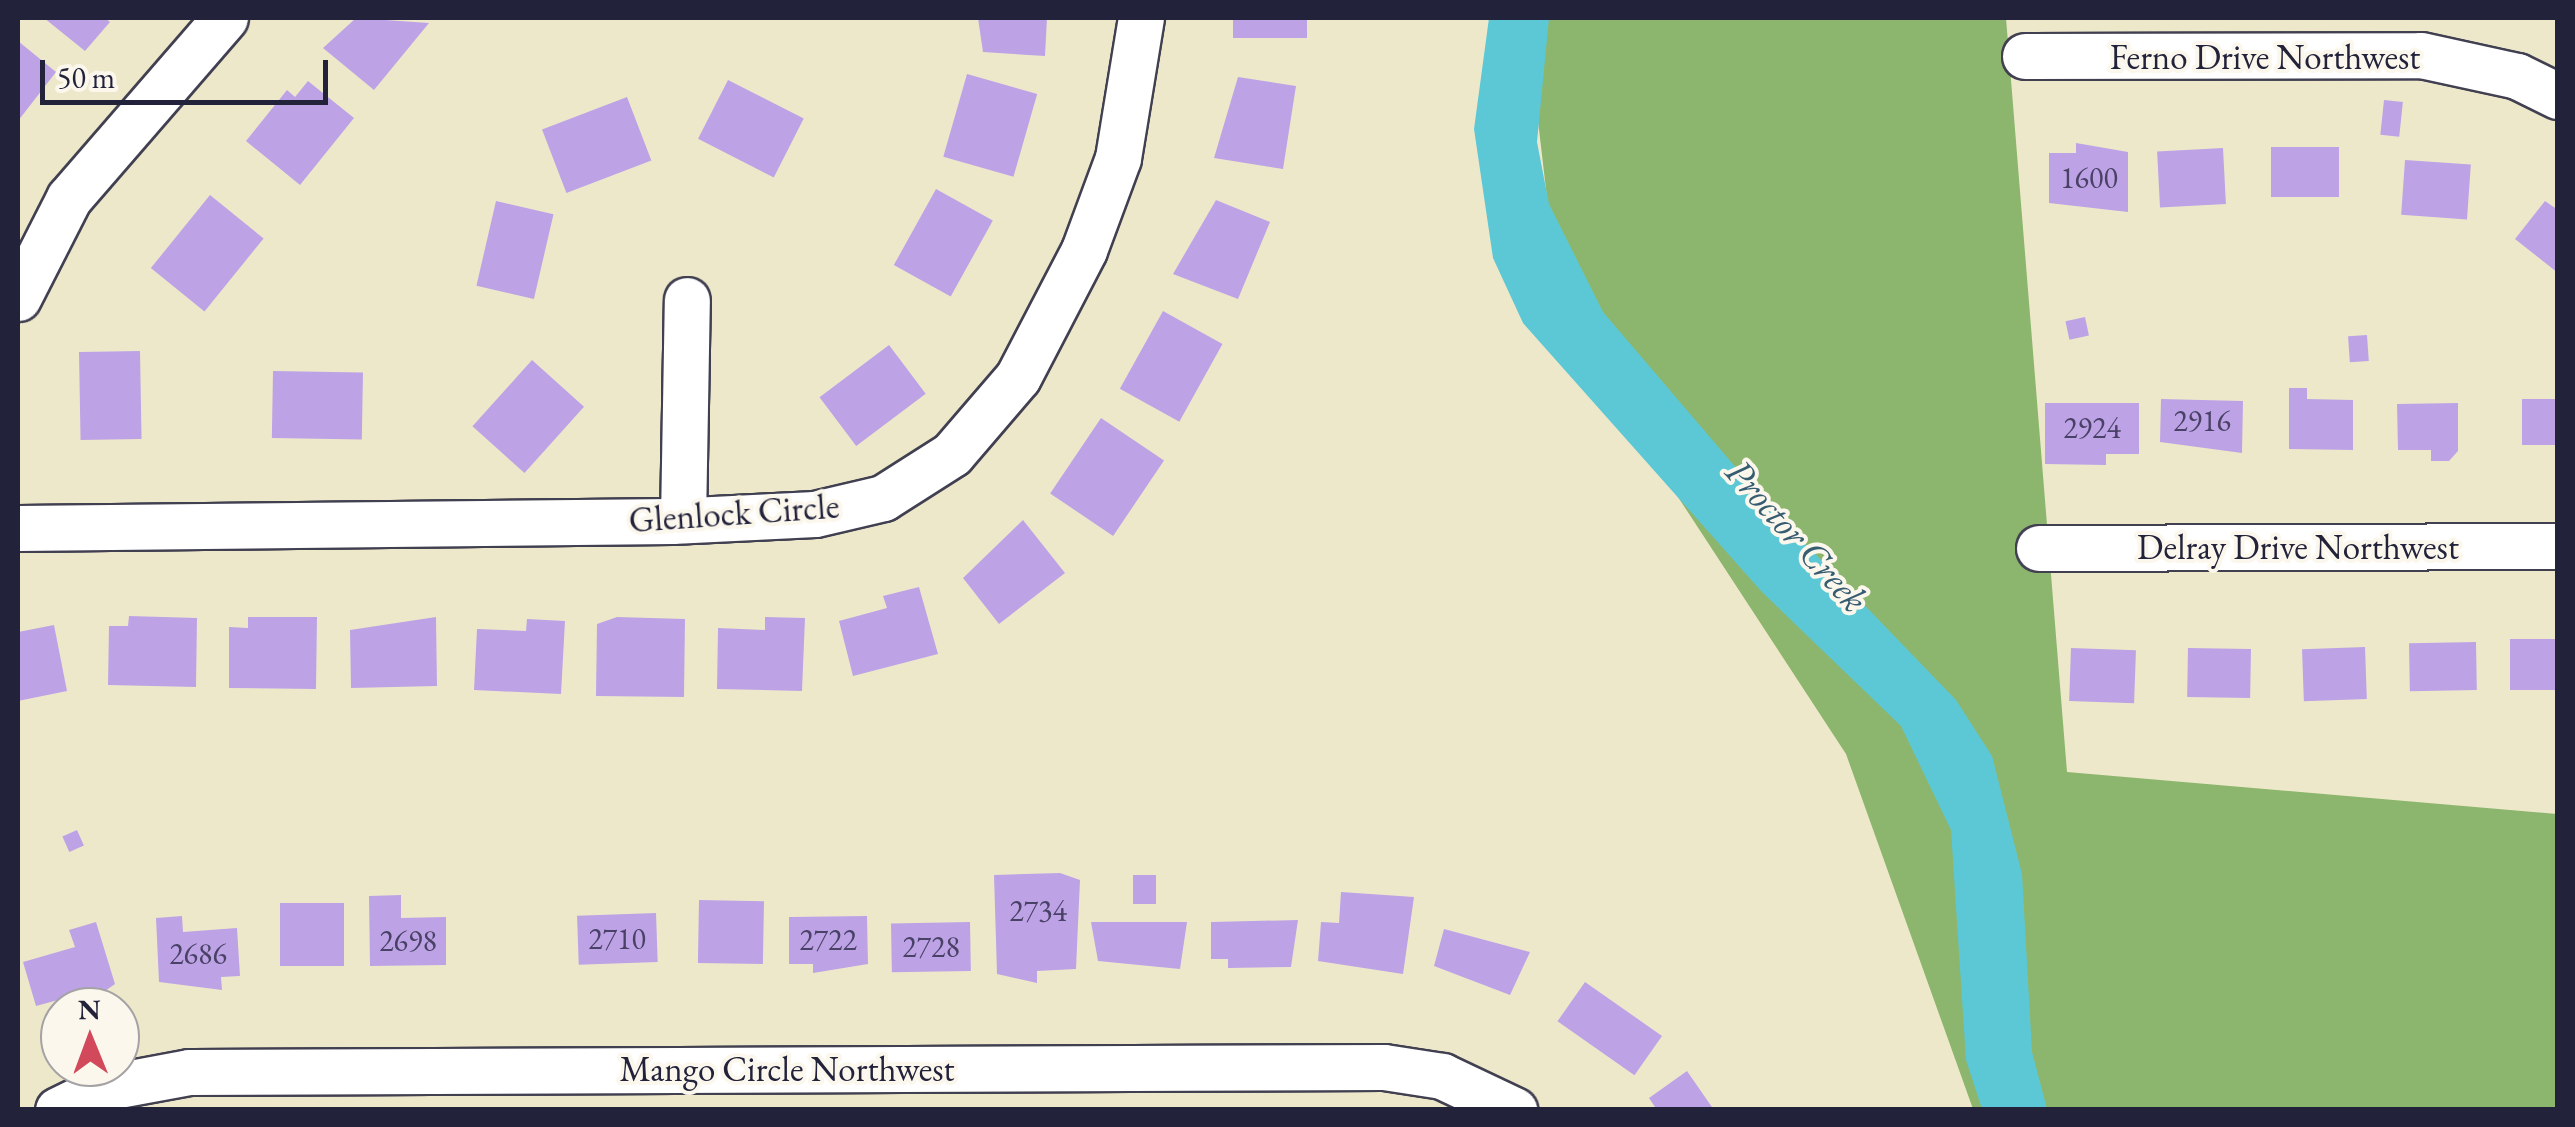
<!DOCTYPE html>
<style>
body{margin:0}
#map{position:relative;width:2575px;height:1127px;overflow:hidden;background:#eee8cb;font-family:"EB Garamond",serif}
div>[style]{position:absolute}
[style*='--x']{left:calc(var(--x)*1px);top:calc(var(--y)*1px);width:calc(var(--w)*1px);rotate:calc(var(--a)*1deg)}
.forest>*{inset:0;background:#8cb66d}
.water>*{inset:0;background:#5cc8d6}
.building>*{inset:0;background:#bda3e6;transform-origin:0 0}
.roads{filter:drop-shadow(2px 0 #414051) drop-shadow(-2px 0 #414051) drop-shadow(0 2px #414051) drop-shadow(0 -2px #414051)}
.minor>*{height:45px;margin:-22.5px;padding:0 22.5px;transform-origin:22.5px;border-radius:22.5px;background:#fff}
span{translate:-50% -50%;white-space:nowrap;text-align:center;line-height:1.15;-webkit-text-stroke:8px #fbf7ec;paint-order:stroke}
.number-label{font-size:30px;color:#494266}
.number-label span{-webkit-text-stroke-width:0}
.street-label{font-size:35px;color:#22223b}
.water-label{font-size:38px;color:#365c71;font-style:italic}
.frame{position:absolute;inset:0;border:20px solid #22223b;pointer-events:none}
.north{position:absolute;left:40px;top:987px;width:100px;height:100px;box-sizing:border-box;background:#fbf7ec;border:2px solid #a4a2a5;border-radius:50%;rotate:359deg;font-size:28px;font-weight:700;line-height:40px;text-align:center;color:#22223b}
.north::after{content:'';display:block;margin:auto;width:35px;height:45px;background:#d1495b;clip-path:polygon(50% 0,100% 100%,50% 72%,0 100%)}
.scale{position:absolute;left:40px;top:60px;width:288px;height:45px;box-sizing:border-box;border:5px solid #22223b;border-top:0;padding-left:12px;font-size:30px;line-height:35px;white-space:nowrap;color:#22223b;-webkit-text-stroke:8px #fbf7ec;paint-order:stroke}
</style>
<div id="map">
<div class="forest">
<i style="clip-path:polygon(1526px 18px,2006px 18px,2067px 772px,2557px 814px,2557px 1109px,1973px 1109px,1846px 754px,1561px 318px)"></i>
</div>
<div class="water">
<i style="clip-path:polygon(1489px 18px,1549px 18px,1537px 142px,1549px 204px,1603px 312px,1767px 504px,1956px 700px,1992px 756px,2022px 874px,2032px 1052px,2047px 1109px,1982px 1109px,1966px 1060px,1951px 830px,1901px 726px,1762px 592px,1523px 323px,1493px 258px,1474px 129px)"></i>
</div>
<div class="building">
<i style="clip-path:polygon(44px 18px,105px 18px,110px 22px,85px 51px)"></i>
<i style="clip-path:polygon(356px 18px,429px 23px,374px 90px,323px 48px)"></i>
<i style="clip-path:polygon(978px 18px,1047px 18px,1045px 56px,983px 52px)"></i>
<i style="left:1233px;top:18px;width:74px;height:20px"></i>
<i style="clip-path:polygon(18px 41px,56px 72px,18px 121px)"></i>
<i style="left:967px;top:74px;width:73px;height:86px;rotate:16deg"></i>
<i style="clip-path:polygon(1238px 77px,1296px 86px,1283px 169px,1214px 158px)"></i>
<i style="left:728px;top:80px;width:85px;height:66px;rotate:27deg"></i>
<i style="clip-path:polygon(308px 81px,354px 118px,300px 185px,246px 141px,287px 90px,295px 97px)"></i>
<i style="left:627px;top:97px;width:68px;height:91px;rotate:69deg"></i>
<i style="left:2384px;top:100px;width:19px;height:35px;rotate:6deg"></i>
<i style="clip-path:polygon(2076px 143px,2128px 152px,2128px 212px,2049px 203px,2049px 153px,2076px 153px)"></i>
<i style="left:2339px;top:147px;width:50px;height:68px;rotate:90deg"></i>
<i style="left:2223px;top:148px;width:56px;height:66px;rotate:87deg"></i>
<i style="left:2405px;top:160px;width:66px;height:55px;rotate:4deg"></i>
<i style="left:936px;top:189px;width:65px;height:87px;rotate:29deg"></i>
<i style="left:210px;top:195px;width:69px;height:94px;rotate:39deg"></i>
<i style="clip-path:polygon(1216px 200px,1270px 222px,1238px 299px,1173px 274px)"></i>
<i style="left:496px;top:201px;width:59px;height:87px;rotate:13deg"></i>
<i style="clip-path:polygon(2545px 201px,2558px 210px,2558px 273px,2515px 239px)"></i>
<i style="left:1163px;top:311px;width:68px;height:89px;rotate:29deg"></i>
<i style="left:2085px;top:317px;width:19px;height:20px;rotate:78deg"></i>
<i style="left:2367px;top:335px;width:26px;height:19px;rotate:86deg"></i>
<i style="left:889px;top:345px;width:61px;height:87px;rotate:53deg"></i>
<i style="left:140px;top:351px;width:88px;height:61px;rotate:89deg"></i>
<i style="left:532px;top:360px;width:70px;height:89px;rotate:42deg"></i>
<i style="left:273px;top:371px;width:90px;height:67px;rotate:1deg"></i>
<i style="clip-path:polygon(2289px 388px,2307px 388px,2307px 399px,2353px 400px,2353px 450px,2289px 449px)"></i>
<i style="clip-path:polygon(2161px 399px,2243px 401px,2242px 453px,2160px 442px)"></i>
<i style="left:2558px;top:399px;width:46px;height:36px;rotate:90deg"></i>
<i style="clip-path:polygon(2045px 403px,2139px 403px,2139px 454px,2106px 454px,2106px 465px,2045px 464px)"></i>
<i style="clip-path:polygon(2458px 403px,2458px 451px,2449px 461px,2431px 461px,2431px 450px,2398px 450px,2397px 404px)"></i>
<i style="left:1101px;top:418px;width:76px;height:91px;rotate:34deg"></i>
<i style="clip-path:polygon(1023px 520px,1065px 573px,999px 624px,963px 578px)"></i>
<i style="clip-path:polygon(919px 587px,938px 654px,853px 676px,839px 621px,887px 608px,883px 596px)"></i>
<i style="clip-path:polygon(129px 616px,197px 618px,196px 687px,108px 685px,109px 626px,128px 626px)"></i>
<i style="clip-path:polygon(248px 617px,317px 617px,316px 689px,229px 688px,229px 627px,248px 628px)"></i>
<i style="clip-path:polygon(436px 617px,437px 686px,351px 688px,350px 630px)"></i>
<i style="clip-path:polygon(617px 617px,685px 619px,684px 697px,596px 696px,597px 624px)"></i>
<i style="clip-path:polygon(765px 617px,805px 618px,802px 691px,717px 689px,718px 628px,765px 630px)"></i>
<i style="clip-path:polygon(527px 619px,565px 621px,561px 694px,474px 690px,477px 629px,526px 631px)"></i>
<i style="clip-path:polygon(54px 625px,67px 691px,18px 701px,18px 632px)"></i>
<i style="left:2558px;top:639px;width:51px;height:48px;rotate:90deg"></i>
<i style="left:2476px;top:642px;width:48px;height:67px;rotate:89deg"></i>
<i style="left:2365px;top:647px;width:52px;height:63px;rotate:88deg"></i>
<i style="left:2071px;top:648px;width:65px;height:53px;rotate:2deg"></i>
<i style="left:2188px;top:648px;width:63px;height:49px;rotate:1deg"></i>
<i style="left:77px;top:830px;width:17px;height:16px;rotate:66deg"></i>
<i style="clip-path:polygon(1060px 873px,1080px 880px,1076px 969px,1037px 971px,1037px 983px,997px 974px,994px 875px)"></i>
<i style="left:1133px;top:875px;width:23px;height:29px"></i>
<i style="clip-path:polygon(1341px 892px,1414px 897px,1403px 974px,1318px 961px,1321px 922px,1339px 923px)"></i>
<i style="clip-path:polygon(401px 895px,401px 918px,446px 917px,446px 965px,370px 966px,369px 896px)"></i>
<i style="left:699px;top:900px;width:65px;height:63px;rotate:1deg"></i>
<i style="left:280px;top:903px;width:64px;height:63px"></i>
<i style="left:656px;top:913px;width:49px;height:79px;rotate:88deg"></i>
<i style="clip-path:polygon(182px 916px,183px 932px,237px 928px,240px 976px,221px 977px,222px 990px,159px 982px,156px 918px)"></i>
<i style="clip-path:polygon(867px 916px,868px 964px,813px 973px,813px 964px,789px 964px,789px 917px)"></i>
<i style="clip-path:polygon(1298px 920px,1291px 967px,1228px 968px,1228px 959px,1211px 959px,1211px 922px)"></i>
<i style="clip-path:polygon(96px 922px,115px 984px,82px 1007px,69px 997px,36px 1006px,23px 962px,75px 947px,69px 930px)"></i>
<i style="left:970px;top:922px;width:49px;height:79px;rotate:89deg"></i>
<i style="clip-path:polygon(1091px 922px,1187px 922px,1180px 969px,1098px 961px)"></i>
<i style="clip-path:polygon(1444px 929px,1530px 952px,1510px 995px,1434px 966px)"></i>
<i style="left:1585px;top:982px;width:94px;height:48px;rotate:35deg"></i>
<i style="clip-path:polygon(1687px 1071px,1714px 1110px,1657px 1110px,1649px 1098px)"></i>
</div>
<div class="roads">
<div class="minor">
<i style="--x:2025;--y:56;--w:396;--a:-0.1"></i>
<i style="--x:2421;--y:55;--w:98;--a:12.3"></i>
<i style="--x:2517;--y:76;--w:46;--a:26"></i>
<i style="--x:18;--y:298;--w:112;--a:-63"></i>
<i style="--x:69;--y:198;--w:238;--a:-49.1"></i>
<i style="--x:683;--y:520;--w:220;--a:-89"></i>
<i style="--x:18;--y:528;--w:654;--a:-0.61"></i>
<i style="--x:672;--y:521;--w:143;--a:-2.8"></i>
<i style="--x:815;--y:514;--w:70;--a:-13.2"></i>
<i style="--x:883;--y:498;--w:82;--a:-32.5"></i>
<i style="--x:952;--y:454;--w:101;--a:-49.4"></i>
<i style="--x:1018;--y:377;--w:143;--a:-62.5"></i>
<i style="--x:1084;--y:250;--w:98;--a:-69.7"></i>
<i style="--x:1118;--y:158;--w:142;--a:-80.7"></i>
<i style="--x:2039;--y:548;--w:519;--a:-0.22"></i>
<i style="--x:58;--y:1110;--w:50;--a:-26.1"></i>
<i style="--x:103;--y:1088;--w:87;--a:-10.5"></i>
<i style="--x:189;--y:1072;--w:1195;--a:-0.24"></i>
<i style="--x:1384;--y:1067;--w:59;--a:8.8"></i>
<i style="--x:1442;--y:1076;--w:80;--a:25.3"></i>
</div>
</div>
<div class="number-label">
<span style="left:2089px;top:178px">1600</span>
<span style="left:2202px;top:421px">2916</span>
<span style="left:2092px;top:428px">2924</span>
<span style="left:1038px;top:911px">2734</span>
<span style="left:617px;top:939px">2710</span>
<span style="left:828px;top:940px">2722</span>
<span style="left:408px;top:941px">2698</span>
<span style="left:931px;top:947px">2728</span>
<span style="left:198px;top:954px">2686</span>
</div>
<div class="street-label">
<span style="left:2265px;top:57px">Ferno Drive Northwest</span>
<span style="left:734px;top:513px;rotate:-4deg">Glenlock Circle</span>
<span style="left:2298px;top:547px">Delray Drive Northwest</span>
<span style="left:787px;top:1069px">Mango Circle Northwest</span>
</div>
<div class="water-label">
<span style="left:1797px;top:535px;rotate:48deg">Proctor Creek</span>
</div>
<div class="frame"></div>
<div class="north">N</div>
<div class="scale">50 m</div>
</div>
